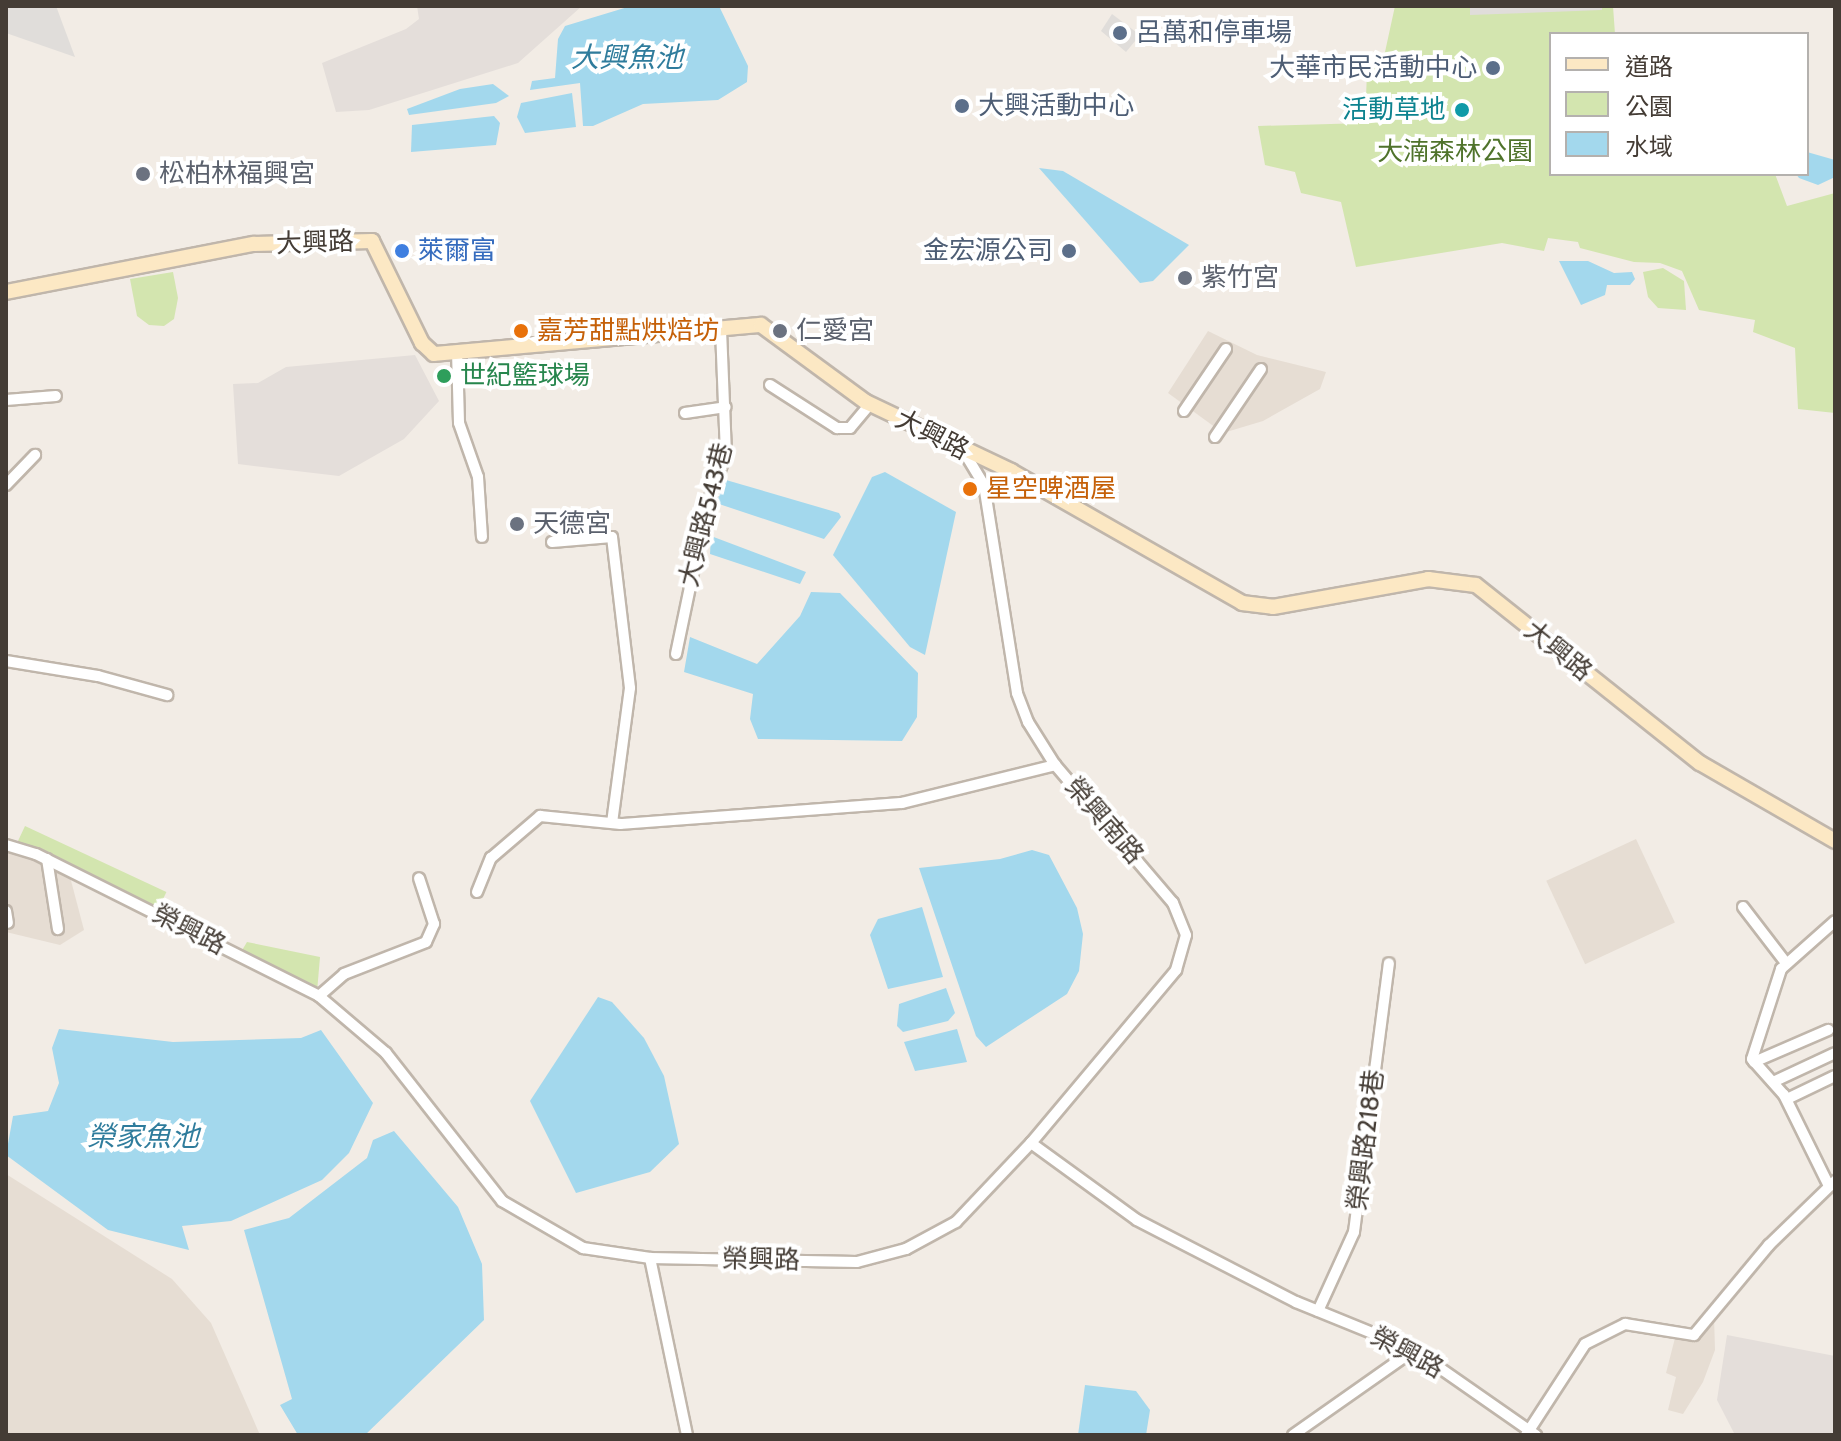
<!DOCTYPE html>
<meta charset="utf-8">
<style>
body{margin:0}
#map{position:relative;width:1841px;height:1441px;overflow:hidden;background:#f2ece5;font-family:Cabin,"Noto Sans TC",sans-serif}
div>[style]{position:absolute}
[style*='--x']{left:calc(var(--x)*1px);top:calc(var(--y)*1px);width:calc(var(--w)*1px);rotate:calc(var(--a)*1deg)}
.residential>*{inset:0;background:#e6ddd3;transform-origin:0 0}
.industrial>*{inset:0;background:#e4deda}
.green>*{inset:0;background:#d3e5af;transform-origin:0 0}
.parking>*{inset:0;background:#e0ddda}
.water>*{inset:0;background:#a3d8ed}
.roads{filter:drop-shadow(2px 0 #c0b6ab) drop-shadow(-2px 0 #c0b6ab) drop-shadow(0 2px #c0b6ab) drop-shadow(0 -2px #c0b6ab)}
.street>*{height:10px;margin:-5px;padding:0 5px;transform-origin:5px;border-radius:5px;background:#fff}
.secondary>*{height:14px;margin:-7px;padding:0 7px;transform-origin:7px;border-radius:7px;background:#fce8c4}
.dots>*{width:22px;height:22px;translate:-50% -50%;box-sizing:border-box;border:4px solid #fff;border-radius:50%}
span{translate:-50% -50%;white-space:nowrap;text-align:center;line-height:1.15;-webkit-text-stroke:8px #fff;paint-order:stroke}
.service-label{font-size:26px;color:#4e5e75}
.left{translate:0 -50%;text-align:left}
.right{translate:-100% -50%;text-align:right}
.culture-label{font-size:26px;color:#0d838f}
.park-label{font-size:26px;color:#4f732b}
.worship-label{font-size:26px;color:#5b616d}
.street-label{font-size:26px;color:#443c35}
.shop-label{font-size:26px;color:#366cbe}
.food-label{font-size:26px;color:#c56008}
.leisure-label{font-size:26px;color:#27864d}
.water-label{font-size:28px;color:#2f7c9c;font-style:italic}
.frame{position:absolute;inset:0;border:8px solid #443c35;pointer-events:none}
.legend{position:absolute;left:1549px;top:32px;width:260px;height:144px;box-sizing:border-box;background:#fff;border:2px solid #b4b1ae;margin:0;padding:10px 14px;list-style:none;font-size:24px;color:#443c35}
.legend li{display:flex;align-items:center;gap:16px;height:40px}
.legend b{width:40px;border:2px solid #b4b1ae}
</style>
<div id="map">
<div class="residential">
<i style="clip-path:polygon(1208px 331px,1257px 355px,1326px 372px,1320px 389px,1263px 421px,1223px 433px,1168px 393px)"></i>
<i style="left:1636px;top:839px;width:92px;height:99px;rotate:65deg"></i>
<i style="clip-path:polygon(18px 849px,69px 873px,84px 930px,60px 945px,6px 932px,6px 851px)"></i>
<i style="clip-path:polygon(6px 1174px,172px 1279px,211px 1323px,260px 1435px,6px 1435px)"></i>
<i style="clip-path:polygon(1714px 1316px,1715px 1350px,1703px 1382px,1683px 1414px,1668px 1410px,1676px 1377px,1666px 1373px,1675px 1338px,1698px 1337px)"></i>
</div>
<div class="industrial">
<i style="clip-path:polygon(417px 6px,582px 6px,518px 63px,369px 110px,336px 112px,322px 63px,406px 29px,419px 19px)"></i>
<i style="clip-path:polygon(415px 355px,439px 401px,404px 439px,339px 476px,238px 464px,233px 384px,258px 383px,286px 367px)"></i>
<i style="clip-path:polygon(1727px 1335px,1835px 1356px,1835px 1435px,1735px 1435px,1717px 1400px)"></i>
</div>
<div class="green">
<i style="clip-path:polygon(1395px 6px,1613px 6px,1615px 34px,1551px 34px,1551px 174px,1775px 174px,1787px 206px,1835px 193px,1835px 413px,1798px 409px,1795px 348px,1753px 332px,1755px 320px,1699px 310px,1682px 271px,1660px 263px,1634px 262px,1580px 248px,1578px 242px,1548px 238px,1544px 251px,1502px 243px,1356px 267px,1341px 202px,1301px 193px,1295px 172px,1265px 165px,1258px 126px,1365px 123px,1367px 72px,1385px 52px)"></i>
<i style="clip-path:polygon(1663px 268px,1684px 281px,1686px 310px,1658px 308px,1648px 297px,1643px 272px)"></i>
<i style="clip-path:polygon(173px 272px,178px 298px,174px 319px,164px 326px,149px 325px,137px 316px,130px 279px)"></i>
<i style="left:25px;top:826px;width:156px;height:18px;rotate:25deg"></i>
<i style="clip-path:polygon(247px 942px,320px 957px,317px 992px,241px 952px)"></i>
</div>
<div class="parking">
<i style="clip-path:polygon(6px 6px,56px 6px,75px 57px,6px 33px)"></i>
<i style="clip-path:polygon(1470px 6px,1602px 6px,1602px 10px,1470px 15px)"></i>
<i style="clip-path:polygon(1112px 14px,1140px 35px,1126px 52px,1101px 31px)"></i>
</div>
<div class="water">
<i style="clip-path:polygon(631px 6px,719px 6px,748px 66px,747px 82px,718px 100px,643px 104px,593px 126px,583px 126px,580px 83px,530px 90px,532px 81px,555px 78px,558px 39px,565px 26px)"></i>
<i style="clip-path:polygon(493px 84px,509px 96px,496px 103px,409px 115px,407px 109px,460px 89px)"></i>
<i style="clip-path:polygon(572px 93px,576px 127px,525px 133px,517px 117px,521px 103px)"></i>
<i style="clip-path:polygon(494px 116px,500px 123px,496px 145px,411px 152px,412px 125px)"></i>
<i style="clip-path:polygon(1807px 152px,1835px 160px,1835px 177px,1818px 185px,1799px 178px,1796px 174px,1807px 174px)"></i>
<i style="clip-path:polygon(1039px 168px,1063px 171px,1189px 245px,1153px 281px,1140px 283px)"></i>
<i style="clip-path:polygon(1559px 261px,1588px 261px,1614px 273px,1632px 272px,1635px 279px,1630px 285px,1607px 285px,1605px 295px,1581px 305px)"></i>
<i style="clip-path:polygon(885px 472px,956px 512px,925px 655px,910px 647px,833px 555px,872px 477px)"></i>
<i style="clip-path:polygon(726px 480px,839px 513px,841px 517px,824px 539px,716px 503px)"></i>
<i style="clip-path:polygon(711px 536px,806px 572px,800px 584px,710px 554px)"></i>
<i style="clip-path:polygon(811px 592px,840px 593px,918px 673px,917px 717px,902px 741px,758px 739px,750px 719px,753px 694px,684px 672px,690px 637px,757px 664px,800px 616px)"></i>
<i style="clip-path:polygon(1032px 850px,1049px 855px,1077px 908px,1083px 934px,1079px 971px,1067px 994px,986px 1047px,976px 1036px,919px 868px,1000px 859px)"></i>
<i style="clip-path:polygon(922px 907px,943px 977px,888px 989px,870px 935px,878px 919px)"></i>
<i style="clip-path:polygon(946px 988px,955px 1013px,948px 1021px,903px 1032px,897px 1026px,899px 1004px)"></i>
<i style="clip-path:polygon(598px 997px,612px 1002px,644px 1038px,664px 1076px,679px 1144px,650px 1172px,576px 1193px,530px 1101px)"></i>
<i style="clip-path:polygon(59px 1029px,173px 1042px,301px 1038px,321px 1030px,373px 1103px,349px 1153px,322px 1180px,231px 1221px,182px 1226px,189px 1250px,108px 1230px,6px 1155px,13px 1116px,48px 1111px,59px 1083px,52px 1048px)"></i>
<i style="clip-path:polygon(957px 1029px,967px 1062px,915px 1071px,904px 1042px)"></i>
<i style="clip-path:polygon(394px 1131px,458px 1207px,482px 1264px,484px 1320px,365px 1435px,298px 1435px,280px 1405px,292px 1399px,244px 1230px,289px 1218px,367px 1158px,373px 1140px)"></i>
<i style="clip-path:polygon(1085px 1385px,1136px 1391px,1150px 1410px,1146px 1435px,1078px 1435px)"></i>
</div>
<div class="roads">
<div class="street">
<i style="--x:457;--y:351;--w:72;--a:88.4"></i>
<i style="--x:459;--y:423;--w:57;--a:70.6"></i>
<i style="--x:478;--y:477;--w:60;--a:86.2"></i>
<i style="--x:770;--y:385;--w:80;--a:32.7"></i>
<i style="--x:837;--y:428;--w:13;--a:0"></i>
<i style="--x:850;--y:428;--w:31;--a:-50"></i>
<i style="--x:6;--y:400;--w:50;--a:-4.6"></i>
<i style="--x:1184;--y:411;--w:75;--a:-55.9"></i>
<i style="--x:685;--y:413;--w:41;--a:-8.3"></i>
<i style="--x:1215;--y:437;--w:82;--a:-55.9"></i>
<i style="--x:6;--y:485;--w:42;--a:-46"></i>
<i style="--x:552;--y:542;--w:60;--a:-4.8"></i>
<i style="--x:612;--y:537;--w:152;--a:83.2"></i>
<i style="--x:630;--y:688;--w:136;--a:97.6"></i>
<i style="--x:676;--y:654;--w:152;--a:-78.2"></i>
<i style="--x:707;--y:505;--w:54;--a:-69.6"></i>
<i style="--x:726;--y:454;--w:127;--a:-92.3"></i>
<i style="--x:6;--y:661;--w:93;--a:9.3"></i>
<i style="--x:98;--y:676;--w:72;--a:15.4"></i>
<i style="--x:6;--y:845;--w:31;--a:17"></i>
<i style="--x:36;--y:854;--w:317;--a:26.6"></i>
<i style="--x:319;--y:996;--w:88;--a:40.4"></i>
<i style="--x:386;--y:1053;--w:188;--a:51.9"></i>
<i style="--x:502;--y:1201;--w:94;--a:30.1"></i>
<i style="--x:583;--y:1248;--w:68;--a:8.5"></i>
<i style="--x:650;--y:1258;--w:207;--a:1.1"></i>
<i style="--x:857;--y:1262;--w:51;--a:-14.9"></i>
<i style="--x:906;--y:1249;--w:57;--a:-28.4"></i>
<i style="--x:956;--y:1222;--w:109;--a:-46.5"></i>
<i style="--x:1031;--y:1143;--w:226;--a:-50"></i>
<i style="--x:1176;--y:970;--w:36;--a:-74"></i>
<i style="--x:1186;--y:935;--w:35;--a:-112"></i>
<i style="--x:1173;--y:903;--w:182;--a:-130.5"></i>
<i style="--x:1055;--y:765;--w:51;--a:-122.1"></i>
<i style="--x:1028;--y:722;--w:31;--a:-111"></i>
<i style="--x:1017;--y:693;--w:211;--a:-99"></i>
<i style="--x:984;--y:485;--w:39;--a:-121"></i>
<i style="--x:47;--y:859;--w:71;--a:81.1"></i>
<i style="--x:477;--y:892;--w:37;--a:-68"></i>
<i style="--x:491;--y:858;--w:65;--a:-40.6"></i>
<i style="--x:540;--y:816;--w:81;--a:5.6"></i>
<i style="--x:621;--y:824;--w:282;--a:-4.3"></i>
<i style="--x:902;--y:803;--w:158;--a:-13.9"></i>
<i style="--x:1743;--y:907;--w:71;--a:52.5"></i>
<i style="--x:6;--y:911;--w:12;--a:81"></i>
<i style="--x:319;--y:996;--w:33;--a:-41"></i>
<i style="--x:344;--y:974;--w:88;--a:-21.3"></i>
<i style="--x:426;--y:942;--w:20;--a:-66"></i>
<i style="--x:434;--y:924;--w:48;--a:-108.1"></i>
<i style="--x:1754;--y:1062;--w:81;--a:-23.4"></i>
<i style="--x:1773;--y:1082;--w:68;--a:-25.1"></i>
<i style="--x:1787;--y:1099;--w:53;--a:-25.6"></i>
<i style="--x:1031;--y:1143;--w:131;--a:36"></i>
<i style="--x:1137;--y:1220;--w:179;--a:27.3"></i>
<i style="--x:1296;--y:1302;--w:127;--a:22.1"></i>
<i style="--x:1414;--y:1350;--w:149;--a:34.9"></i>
<i style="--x:1829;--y:1186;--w:102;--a:-116.3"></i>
<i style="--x:1784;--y:1095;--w:48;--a:-131.6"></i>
<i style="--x:1752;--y:1059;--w:95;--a:-72.1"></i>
<i style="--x:1781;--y:969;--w:72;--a:-41.6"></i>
<i style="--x:650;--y:1258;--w:181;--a:78.2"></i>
<i style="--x:1318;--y:1311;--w:87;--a:-65.5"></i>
<i style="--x:1354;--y:1232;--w:271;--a:-82.6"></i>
<i style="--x:1293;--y:1435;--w:148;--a:-35.1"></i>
<i style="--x:1526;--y:1435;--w:108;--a:-57"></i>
<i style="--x:1585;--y:1344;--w:45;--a:-26.6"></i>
<i style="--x:1625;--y:1324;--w:70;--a:9.1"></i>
<i style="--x:1694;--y:1335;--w:117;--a:-50.2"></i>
<i style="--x:1769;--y:1245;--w:92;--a:-44.1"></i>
</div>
<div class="secondary">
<i style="--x:6;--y:292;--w:253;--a:-11"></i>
<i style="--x:254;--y:244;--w:118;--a:-1.5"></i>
<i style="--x:372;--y:241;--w:114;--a:63.9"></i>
<i style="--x:422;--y:343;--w:16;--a:43"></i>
<i style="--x:434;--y:354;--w:328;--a:-5.1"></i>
<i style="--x:761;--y:325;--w:130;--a:36.3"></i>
<i style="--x:866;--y:402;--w:161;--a:25.4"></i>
<i style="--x:1011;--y:471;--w:266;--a:29.7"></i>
<i style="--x:1242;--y:603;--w:31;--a:7"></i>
<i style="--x:1273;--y:607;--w:158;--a:-10.2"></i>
<i style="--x:1428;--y:579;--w:48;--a:7.1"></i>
<i style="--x:1476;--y:585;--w:286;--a:38.5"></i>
<i style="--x:1700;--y:763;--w:156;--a:30"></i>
</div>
</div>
<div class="dots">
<i style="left:1120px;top:33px;background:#5c6f8a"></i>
<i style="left:1493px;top:68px;background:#5c6f8a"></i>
<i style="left:962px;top:106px;background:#5c6f8a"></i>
<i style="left:1462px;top:110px;background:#0f9aa8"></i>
<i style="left:143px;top:174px;background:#6b7280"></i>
<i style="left:402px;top:251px;background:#3f7fe0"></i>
<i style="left:1069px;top:251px;background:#5c6f8a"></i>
<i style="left:1185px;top:278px;background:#6b7280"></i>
<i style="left:521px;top:331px;background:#e8710a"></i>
<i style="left:780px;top:331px;background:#6b7280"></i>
<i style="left:444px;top:376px;background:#2e9e5b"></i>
<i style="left:970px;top:489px;background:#e8710a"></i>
<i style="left:517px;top:524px;background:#6b7280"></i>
</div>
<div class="service-label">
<span class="left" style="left:1136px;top:33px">呂萬和停車場</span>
<span class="right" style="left:1477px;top:68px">大華市民活動中心</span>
<span class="left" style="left:978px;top:106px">大興活動中心</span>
<span class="right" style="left:1053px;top:251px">金宏源公司</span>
</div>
<div class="culture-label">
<span class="right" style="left:1446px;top:110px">活動草地</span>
</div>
<div class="park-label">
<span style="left:1455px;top:152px">大湳森林公園</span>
</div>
<div class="worship-label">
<span class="left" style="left:159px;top:174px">松柏林福興宮</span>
<span class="left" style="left:1201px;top:278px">紫竹宮</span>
<span class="left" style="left:796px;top:331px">仁愛宮</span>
<span class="left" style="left:533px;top:524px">天德宮</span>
</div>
<div class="street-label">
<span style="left:315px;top:243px;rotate:-2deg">大興路</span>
<span style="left:932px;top:435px;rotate:27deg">大興路</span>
<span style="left:706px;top:515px;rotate:-76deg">大興路543巷</span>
<span style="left:1558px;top:651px;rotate:39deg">大興路</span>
<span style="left:1104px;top:821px;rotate:49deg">榮興南路</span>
<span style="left:189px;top:930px;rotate:27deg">榮興路</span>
<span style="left:1366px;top:1140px;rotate:-83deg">榮興路218巷</span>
<span style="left:761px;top:1260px;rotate:1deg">榮興路</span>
<span style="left:1407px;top:1353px;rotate:28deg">榮興路</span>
</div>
<div class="shop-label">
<span class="left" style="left:418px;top:251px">萊爾富</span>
</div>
<div class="food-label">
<span class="left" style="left:537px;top:331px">嘉芳甜點烘焙坊</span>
<span class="left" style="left:986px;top:489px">星空啤酒屋</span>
</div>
<div class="leisure-label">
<span class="left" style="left:460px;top:376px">世紀籃球場</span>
</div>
<div class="water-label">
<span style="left:627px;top:57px">大興魚池</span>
<span style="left:143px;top:1136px">榮家魚池</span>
</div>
<div class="frame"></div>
<ul class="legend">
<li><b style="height:10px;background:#fce8c4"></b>道路</li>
<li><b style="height:22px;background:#d3e5af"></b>公園</li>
<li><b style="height:22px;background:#a3d8ed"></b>水域</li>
</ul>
</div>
